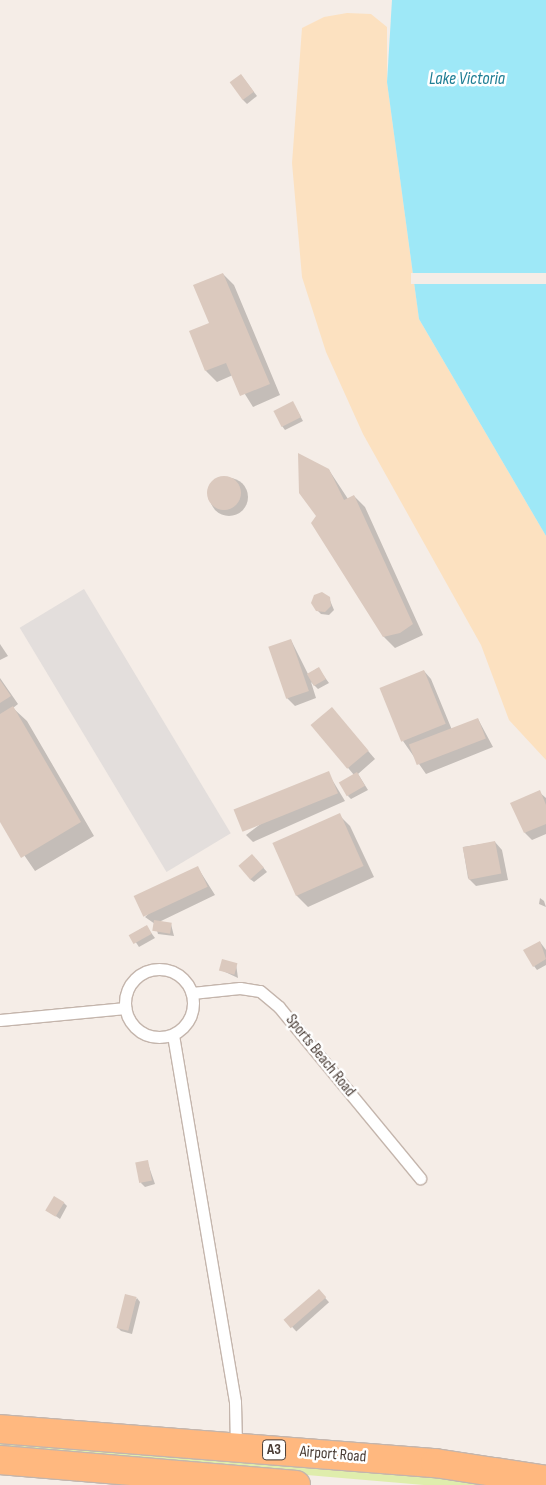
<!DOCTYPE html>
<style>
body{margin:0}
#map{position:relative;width:546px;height:1485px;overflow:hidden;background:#f5ede7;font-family:"Sofia Sans Condensed",sans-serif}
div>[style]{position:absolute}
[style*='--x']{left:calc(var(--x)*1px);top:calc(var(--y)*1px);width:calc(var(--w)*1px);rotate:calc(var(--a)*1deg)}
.green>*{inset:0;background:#dfedac}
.sand>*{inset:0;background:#fce1c0}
.parking>*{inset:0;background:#e3dedc;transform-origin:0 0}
.water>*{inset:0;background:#9ee8f7}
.pier>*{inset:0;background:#f5ede7;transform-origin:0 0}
.shadow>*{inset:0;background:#0003;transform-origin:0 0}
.round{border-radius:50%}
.building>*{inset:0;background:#dbc9be;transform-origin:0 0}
.roads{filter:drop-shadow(1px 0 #c4b5ac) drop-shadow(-1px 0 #c4b5ac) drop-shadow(0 1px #c4b5ac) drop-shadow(0 -1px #c4b5ac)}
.service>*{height:11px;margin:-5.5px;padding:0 5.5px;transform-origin:5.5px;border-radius:5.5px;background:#fff}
.service>.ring{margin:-5.5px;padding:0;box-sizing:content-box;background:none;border:11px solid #fff;border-radius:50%}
.trunk>*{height:28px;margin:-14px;padding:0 14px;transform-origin:14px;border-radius:14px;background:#ffb87f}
span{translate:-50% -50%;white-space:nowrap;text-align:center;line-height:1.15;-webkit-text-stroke:5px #fff;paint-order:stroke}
.shield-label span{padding:1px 4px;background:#fff;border:1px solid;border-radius:4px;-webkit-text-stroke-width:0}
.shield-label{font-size:15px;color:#493c35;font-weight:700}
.street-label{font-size:16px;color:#493c35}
.water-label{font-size:18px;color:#1f7e94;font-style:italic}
</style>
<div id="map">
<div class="green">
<i style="clip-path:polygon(0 1439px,346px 1464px,505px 1485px,424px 1485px,0 1449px)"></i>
</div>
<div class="sand">
<i style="clip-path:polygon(347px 13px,371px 14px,387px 27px,387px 82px,419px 319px,546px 536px,546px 760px,509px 720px,481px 645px,363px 434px,326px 352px,302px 277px,292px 163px,302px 28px,324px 17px)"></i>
</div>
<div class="parking">
<i style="left:84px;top:589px;width:285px;height:75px;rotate:59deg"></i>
</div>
<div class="water">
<i style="clip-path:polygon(392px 0,546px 0,546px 536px,419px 319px,387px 82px)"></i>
</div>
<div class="pier">
<i style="left:546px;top:273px;width:11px;height:135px;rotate:90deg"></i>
</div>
<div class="shadow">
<i style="clip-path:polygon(241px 75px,257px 96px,247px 104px,243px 100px)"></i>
<i style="clip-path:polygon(223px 274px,234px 285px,280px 395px,253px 407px,233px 375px,217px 382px,206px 371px)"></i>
<i style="clip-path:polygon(293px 403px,303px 421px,285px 430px,282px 426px)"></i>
<i style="clip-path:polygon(329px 470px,348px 499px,354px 496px,365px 507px,423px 635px,395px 648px,384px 637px,318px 516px)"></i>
<i class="round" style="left:210px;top:478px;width:38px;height:38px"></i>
<i style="clip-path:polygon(329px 598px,334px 610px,329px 615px,321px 614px,317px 610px)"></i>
<i style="clip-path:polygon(291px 640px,308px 674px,318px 668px,329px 683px,318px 689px,311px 682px,316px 698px,295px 706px,287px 698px)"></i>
<i style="clip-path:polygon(0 644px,8px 656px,0 660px)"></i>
<i style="clip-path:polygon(424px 671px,431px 679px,452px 730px,478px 719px,493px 747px,426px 774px,403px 741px)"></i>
<i style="clip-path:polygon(0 678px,18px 704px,13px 708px,27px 721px,94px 836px,35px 871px,0 820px)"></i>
<i style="clip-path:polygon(339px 717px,375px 759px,358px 774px,368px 790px,351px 799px,348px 796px,354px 775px,313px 726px)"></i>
<i style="clip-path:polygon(328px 773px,345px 801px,253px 842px,246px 835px)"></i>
<i style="clip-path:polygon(539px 792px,546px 798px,546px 834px,532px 840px,525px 833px)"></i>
<i style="clip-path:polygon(339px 815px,350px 826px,374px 877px,308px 907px,297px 896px,274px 844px)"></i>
<i style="clip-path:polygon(495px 842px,502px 850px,508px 880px,476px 886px,468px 878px,463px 847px)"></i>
<i style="clip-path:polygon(256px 859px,267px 872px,254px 882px,250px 879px)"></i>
<i style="clip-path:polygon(198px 868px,215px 895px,159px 922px,171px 924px,174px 936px,158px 934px,155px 924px,145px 917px)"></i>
<i style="clip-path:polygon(540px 898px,544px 901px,546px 907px,539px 904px)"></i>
<i style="clip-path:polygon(146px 926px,155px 938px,139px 947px,131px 935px)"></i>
<i style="clip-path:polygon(540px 942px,546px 950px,546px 965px,537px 970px,534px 966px)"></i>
<i style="clip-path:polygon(236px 964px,238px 978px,221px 970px)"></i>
<i style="clip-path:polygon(147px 1161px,155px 1184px,145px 1187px,141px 1183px)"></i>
<i style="clip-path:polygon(64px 1203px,67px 1206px,60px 1219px,47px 1210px)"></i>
<i style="left:319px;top:1291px;width:15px;height:44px;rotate:48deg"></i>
<i style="clip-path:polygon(137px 1298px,140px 1302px,132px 1334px,121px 1331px,118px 1328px)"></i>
</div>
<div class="building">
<i style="left:241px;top:74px;width:22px;height:14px;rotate:54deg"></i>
<i style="clip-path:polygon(223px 273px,270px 384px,240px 396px,226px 363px,205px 371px,189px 331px,209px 323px,193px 285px)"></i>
<i style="left:293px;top:401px;width:18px;height:22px;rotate:63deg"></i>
<i style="clip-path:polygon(298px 453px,329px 469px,344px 500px,354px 495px,413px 624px,400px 633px,383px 637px,311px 523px,316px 516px,299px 493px)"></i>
<i class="round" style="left:207px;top:476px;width:34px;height:34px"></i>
<i style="clip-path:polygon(322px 592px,330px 597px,331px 606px,325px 612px,316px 611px,311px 603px,314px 595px)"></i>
<i style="left:291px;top:639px;width:55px;height:24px;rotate:71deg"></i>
<i style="left:319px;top:667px;width:14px;height:14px;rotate:60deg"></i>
<i style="left:424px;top:670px;width:58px;height:48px;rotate:68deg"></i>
<i style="clip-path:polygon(0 680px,11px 696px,0 703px)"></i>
<i style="clip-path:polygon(13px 706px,81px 822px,21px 858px,0 822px,0 714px)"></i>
<i style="left:332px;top:707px;width:57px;height:28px;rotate:50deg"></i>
<i style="left:478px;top:718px;width:22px;height:74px;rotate:69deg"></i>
<i style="left:329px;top:771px;width:24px;height:103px;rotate:68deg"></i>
<i style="left:357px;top:772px;width:16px;height:21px;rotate:60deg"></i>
<i style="clip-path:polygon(540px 790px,546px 805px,546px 824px,524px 833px,510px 803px)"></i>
<i style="left:340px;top:813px;width:58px;height:74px;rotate:66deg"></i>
<i style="left:495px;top:841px;width:33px;height:33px;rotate:79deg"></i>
<i style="left:252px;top:854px;width:18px;height:18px;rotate:49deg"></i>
<i style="left:198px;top:866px;width:23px;height:71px;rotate:65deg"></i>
<i style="left:154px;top:920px;width:18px;height:11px;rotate:9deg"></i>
<i style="left:147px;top:925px;width:10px;height:21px;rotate:61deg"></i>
<i style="clip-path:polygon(540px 941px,546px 959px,533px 967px,523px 950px)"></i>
<i style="left:222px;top:959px;width:16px;height:12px;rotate:15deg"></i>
<i style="left:148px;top:1160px;width:21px;height:13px;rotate:79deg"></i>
<i style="left:54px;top:1196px;width:12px;height:17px;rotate:31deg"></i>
<i style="left:319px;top:1289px;width:11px;height:47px;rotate:49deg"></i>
<i style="left:125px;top:1294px;width:12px;height:35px;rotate:14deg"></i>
</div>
<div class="roads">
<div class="service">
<i class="ring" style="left:125px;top:969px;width:57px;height:57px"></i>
<i style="--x:192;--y:993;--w:48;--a:-5.9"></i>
<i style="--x:240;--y:988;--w:20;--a:9"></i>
<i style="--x:260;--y:991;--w:25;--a:40"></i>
<i style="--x:279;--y:1007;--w:222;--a:50.5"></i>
<i style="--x:0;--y:1020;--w:126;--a:-5.5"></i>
<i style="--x:173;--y:1035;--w:372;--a:80.4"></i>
<i style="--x:235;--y:1402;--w:45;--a:88.7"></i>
</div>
<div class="trunk">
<i style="--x:0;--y:1429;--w:436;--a:4.5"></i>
<i style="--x:435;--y:1463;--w:112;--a:8.7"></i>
<i style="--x:0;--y:1460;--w:297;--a:4.8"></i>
</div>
</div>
<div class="shield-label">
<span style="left:274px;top:1450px">A3</span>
</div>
<div class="street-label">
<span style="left:320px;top:1056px;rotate:51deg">Sports Beach Road</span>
<span style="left:333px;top:1455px;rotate:5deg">Airport Road</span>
</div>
<div class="water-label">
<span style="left:467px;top:79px">Lake Victoria</span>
</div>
</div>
